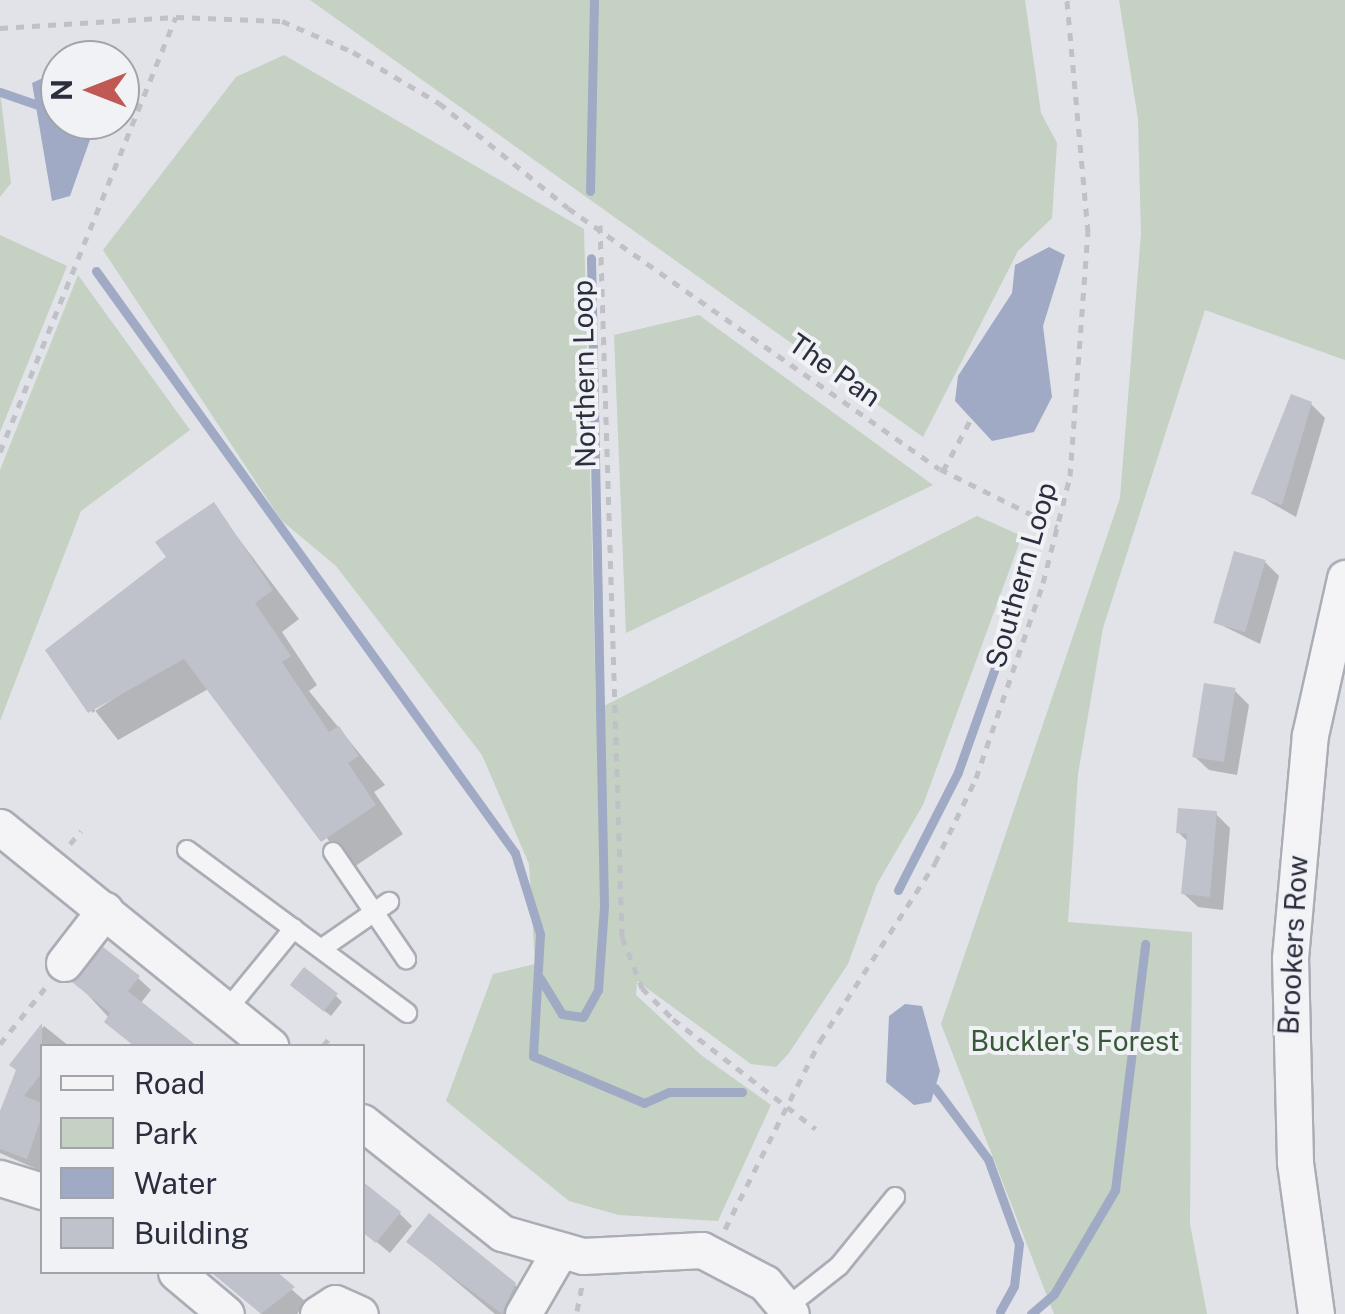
<!DOCTYPE html>
<style>
body{margin:0}
#map{position:relative;width:1345px;height:1314px;overflow:hidden;background:#e1e3e8;font-family:"Public Sans",sans-serif}
div>[style]{position:absolute}
[style*='--x']{left:calc(var(--x)*1px);top:calc(var(--y)*1px);width:calc(var(--w)*1px);rotate:calc(var(--a)*1deg)}
.green>*{inset:0;background:#c4d1c3}
.water>*{inset:0;background:#a0aac5}
.shadow>*{inset:0;background:#0003}
.stream>*{height:9px;margin:-4.5px;padding:0 4.5px;transform-origin:4.5px;border-radius:4.5px;background:#a0aac5}
.building>*{inset:0;background:#bfc1cb;transform-origin:0 0}
.path>*{height:5px;margin-top:-2.5px;transform-origin:0;background:repeating-linear-gradient(90deg,#c0c1c7 0 8px,transparent 0 16px)}
.roads{filter:drop-shadow(2px 0 #aaadb5) drop-shadow(-2px 0 #aaadb5) drop-shadow(0 2px #aaadb5) drop-shadow(0 -2px #aaadb5)}
.service>*{height:18px;margin:-9px;padding:0 9px;transform-origin:9px;border-radius:9px;background:#f4f4f7}
.minor>*{height:35px;margin:-17.5px;padding:0 17.5px;transform-origin:17.5px;border-radius:17.5px;background:#f4f4f7}
span{translate:-50% -50%;white-space:nowrap;text-align:center;line-height:1.15;-webkit-text-stroke:8px #f1f2f6;paint-order:stroke}
.street-label{font-size:28px;color:#2b2e3e}
.park-label{font-size:28px;color:#3a593a}
.legend{position:absolute;left:40px;top:1044px;width:325px;height:230px;box-sizing:border-box;background:#f1f2f6;border:2px solid #a2a4ac;margin:0;padding:12px 18px;list-style:none;font-size:30px;color:#2b2e3e}
.legend li{display:flex;align-items:center;gap:20px;height:50px}
.legend b{width:50px;border:2px solid #a2a4ac}
.north{position:absolute;left:40px;top:40px;width:100px;height:100px;box-sizing:border-box;background:#f1f2f6;border:2px solid #a2a4ac;border-radius:50%;rotate:270deg;font-size:28px;font-weight:700;line-height:40px;text-align:center;color:#2b2e3e}
.north::after{content:'';display:block;margin:auto;width:35px;height:45px;background:#c05953;clip-path:polygon(50% 0,100% 100%,50% 72%,0 100%)}
</style>
<div id="map">
<div class="green">
<i style="clip-path:polygon(310px 0,1025px 0,1041px 113px,1057px 143px,1052px 218px,1018px 251px,923px 437px)"></i>
<i style="clip-path:polygon(1119px 0,1345px 0,1345px 360px,1205px 310px,1103px 628px,1078px 774px,1068px 922px,1192px 932px,1190px 1224px,1207px 1314px,1054px 1314px,941px 1024px,1120px 498px,1141px 234px,1138px 119px)"></i>
<i style="clip-path:polygon(284px 55px,584px 229px,596px 710px,977px 516px,1022px 536px,923px 805px,877px 884px,848px 964px,789px 1053px,776px 1067px,751px 1064px,637px 981px,636px 995px,701px 1055px,771px 1105px,718px 1221px,619px 1215px,569px 1201px,446px 1101px,493px 974px,535px 964px,529px 864px,482px 755px,336px 566px,281px 520px,103px 250px,236px 77px)"></i>
<i style="clip-path:polygon(0 91px,11px 183px,0 197px)"></i>
<i style="clip-path:polygon(0 235px,67px 266px,0 432px)"></i>
<i style="clip-path:polygon(78px 275px,190px 430px,81px 511px,0 721px,0 470px)"></i>
<i style="clip-path:polygon(699px 315px,933px 485px,626px 633px,614px 335px)"></i>
</div>
<div class="water">
<i style="clip-path:polygon(60px 70px,60px 120px,97px 120px,70px 196px,52px 201px,32px 83px)"></i>
<i style="clip-path:polygon(1049px 247px,1065px 255px,1043px 326px,1052px 397px,1034px 432px,992px 441px,955px 401px,958px 376px,1012px 293px,1015px 265px)"></i>
<i style="clip-path:polygon(905px 1004px,922px 1006px,940px 1071px,931px 1102px,914px 1105px,886px 1082px,889px 1016px)"></i>
</div>
<div class="shadow">
<i style="clip-path:polygon(1311px 404px,1325px 418px,1296px 517px,1254px 493px)"></i>
<i style="clip-path:polygon(evenodd,214px 506px,299px 619px,282px 632px,317px 685px,309px 691px,385px 785px,374px 792px,403px 834px,351px 869px,210px 688px,118px 740px,48px 650px,169px 558px,159px 543px,214px 506px,137px 677px,140px 681px,92px 713px,92px 707px,137px 677px)"></i>
<i style="clip-path:polygon(1265px 562px,1279px 576px,1260px 644px,1217px 623px)"></i>
<i style="clip-path:polygon(1235px 691px,1249px 705px,1237px 775px,1209px 770px,1194px 756px)"></i>
<i style="clip-path:polygon(1216px 814px,1230px 828px,1223px 910px,1198px 907px,1183px 893px,1188px 842px,1178px 832px)"></i>
<i style="clip-path:polygon(138px 978px,151px 990px,140px 1004px,192px 1046px,135px 1046px,88px 995px)"></i>
<i style="clip-path:polygon(299px 991px,336px 996px,342px 1002px,331px 1016px)"></i>
<i style="clip-path:polygon(44px 1026px,69px 1046px,42px 1046px,41px 1171px,0 1153px,0 1118px,18px 1070px,12px 1064px)"></i>
<i style="clip-path:polygon(399px 1213px,412px 1226px,390px 1253px,362px 1230px)"></i>
<i style="clip-path:polygon(409px 1242px,515px 1285px,529px 1300px,524px 1314px,495px 1314px)"></i>
<i style="clip-path:polygon(211px 1272px,272px 1272px,307px 1303px,297px 1314px,262px 1314px)"></i>
</div>
<div class="stream">
<i style="--x:0;--y:92;--w:40;--a:18.9"></i>
<i style="--x:590;--y:191;--w:191;--a:-88.8"></i>
<i style="--x:96;--y:271;--w:717;--a:54.25"></i>
<i style="--x:515;--y:853;--w:85;--a:72.8"></i>
<i style="--x:540;--y:934;--w:122;--a:93.3"></i>
<i style="--x:533;--y:1056;--w:121;--a:22.9"></i>
<i style="--x:644;--y:1103;--w:27;--a:-24"></i>
<i style="--x:669;--y:1092;--w:73;--a:0"></i>
<i style="--x:898;--y:890;--w:132;--a:-63"></i>
<i style="--x:958;--y:772;--w:212;--a:-70.5"></i>
<i style="--x:540;--y:978;--w:42;--a:58.6"></i>
<i style="--x:562;--y:1014;--w:21;--a:8"></i>
<i style="--x:583;--y:1017;--w:31;--a:-61"></i>
<i style="--x:598;--y:990;--w:84;--a:-85.9"></i>
<i style="--x:604;--y:906;--w:648;--a:-91.15"></i>
<i style="--x:935;--y:1088;--w:89;--a:53.3"></i>
<i style="--x:988;--y:1159;--w:90;--a:70"></i>
<i style="--x:1019;--y:1244;--w:42;--a:96.8"></i>
<i style="--x:1014;--y:1286;--w:29;--a:119"></i>
<i style="--x:1031;--y:1314;--w:30;--a:-41"></i>
<i style="--x:1054;--y:1294;--w:121;--a:-59.6"></i>
<i style="--x:1115;--y:1190;--w:248;--a:-83"></i>
</div>
<div class="building">
<i style="clip-path:polygon(1291px 394px,1312px 402px,1282px 505px,1251px 494px)"></i>
<i style="clip-path:polygon(214px 502px,273px 590px,255px 603px,291px 656px,282px 662px,329px 732px,339px 726px,359px 756px,348px 763px,376px 805px,321px 842px,184px 659px,88px 713px,45px 650px,166px 557px,155px 542px)"></i>
<i style="left:1234px;top:551px;width:33px;height:75px;rotate:16deg"></i>
<i style="left:1204px;top:683px;width:32px;height:75px;rotate:9deg"></i>
<i style="clip-path:polygon(1178px 808px,1217px 811px,1210px 897px,1181px 894px,1187px 834px,1176px 833px)"></i>
<i style="clip-path:polygon(103px 947px,140px 976px,128px 991px,197px 1046px,134px 1046px,104px 1022px,110px 1013px,72px 982px)"></i>
<i style="left:304px;top:967px;width:43px;height:23px;rotate:38deg"></i>
<i style="clip-path:polygon(42px 1023px,42px 1073px,24px 1096px,42px 1103px,42px 1116px,27px 1159px,0 1149px,0 1111px,16px 1070px,9px 1065px)"></i>
<i style="clip-path:polygon(362px 1181px,401px 1212px,376px 1243px,362px 1232px)"></i>
<i style="clip-path:polygon(429px 1213px,516px 1283px,502px 1314px,406px 1242px)"></i>
<i style="clip-path:polygon(211px 1272px,277px 1272px,295px 1287px,261px 1314px)"></i>
</div>
<div class="path">
<i style="--x:0;--y:28;--w:176;--a:-3.6"></i>
<i style="--x:176;--y:17;--w:106;--a:2.2"></i>
<i style="--x:282;--y:21;--w:77;--a:23.6"></i>
<i style="--x:353;--y:52;--w:100;--a:30.7"></i>
<i style="--x:439;--y:103;--w:166;--a:39.1"></i>
<i style="--x:568;--y:208;--w:454;--a:35.1"></i>
<i style="--x:940;--y:469;--w:131;--a:26.4"></i>
<i style="--x:600;--y:225;--w:712;--a:88.23"></i>
<i style="--x:622;--y:937;--w:55;--a:68.6"></i>
<i style="--x:642;--y:988;--w:44;--a:45"></i>
<i style="--x:673;--y:1019;--w:180;--a:37.6"></i>
<i style="--x:0;--y:452;--w:469;--a:-68"></i>
<i style="--x:943;--y:471;--w:59;--a:-61.7"></i>
<i style="--x:70;--y:844;--w:17;--a:-50"></i>
<i style="--x:0;--y:1044;--w:72;--a:-51.2"></i>
<i style="--x:323;--y:1046;--w:14;--a:-51"></i>
<i style="--x:725;--y:1229;--w:211;--a:-63.2"></i>
<i style="--x:820;--y:1041;--w:212;--a:-57.1"></i>
<i style="--x:935;--y:863;--w:94;--a:-64.2"></i>
<i style="--x:976;--y:778;--w:206;--a:-71"></i>
<i style="--x:1043;--y:583;--w:110;--a:-75.8"></i>
<i style="--x:1070;--y:476;--w:245;--a:-85.8"></i>
<i style="--x:1088;--y:232;--w:233;--a:-95.2"></i>
<i style="--x:577;--y:1311;--w:26;--a:-79"></i>
</div>
<div class="roads">
<div class="service">
<i style="--x:187;--y:850;--w:274;--a:36.5"></i>
<i style="--x:333;--y:852;--w:130;--a:55.7"></i>
<i style="--x:321;--y:949;--w:83;--a:-34.7"></i>
<i style="--x:226;--y:1011;--w:107;--a:-50.7"></i>
<i style="--x:787;--y:1307;--w:66;--a:-38.3"></i>
<i style="--x:839;--y:1266;--w:89;--a:-50.9"></i>
</div>
<div class="minor">
<i style="--x:0;--y:827;--w:348;--a:39"></i>
<i style="--x:64;--y:963;--w:67;--a:-52.3"></i>
<i style="--x:362;--y:1122;--w:179;--a:38.4"></i>
<i style="--x:502;--y:1233;--w:84;--a:15.9"></i>
<i style="--x:583;--y:1256;--w:119;--a:-2.9"></i>
<i style="--x:702;--y:1250;--w:71;--a:27.6"></i>
<i style="--x:765;--y:1283;--w:40;--a:50"></i>
<i style="--x:0;--y:1178;--w:44;--a:17.2"></i>
<i style="--x:176;--y:1272;--w:65;--a:40"></i>
<i style="--x:318;--y:1314;--w:20;--a:-33"></i>
<i style="--x:335;--y:1303;--w:27;--a:24"></i>
<i style="--x:523;--y:1314;--w:72;--a:-59.9"></i>
<i style="--x:1316;--y:1314;--w:153;--a:-97.9"></i>
<i style="--x:1295;--y:1162;--w:204;--a:-91.4"></i>
<i style="--x:1290;--y:958;--w:224;--a:-84.9"></i>
<i style="--x:1310;--y:735;--w:161;--a:-77.4"></i>
</div>
</div>
<div class="street-label">
<span style="left:835px;top:370px;rotate:35deg">The Pan</span>
<span style="left:584px;top:374px;rotate:-91deg">Northern Loop</span>
<span style="left:1021px;top:575px;rotate:-74deg">Southern Loop</span>
<span style="left:1293px;top:945px;rotate:-87deg">Brookers Row</span>
</div>
<div class="park-label">
<span style="left:1075px;top:1041px">Buckler's Forest</span>
</div>
<ul class="legend">
<li><b style="height:12px;background:#f4f4f7"></b>Road</li>
<li><b style="height:28px;background:#c4d1c3"></b>Park</li>
<li><b style="height:28px;background:#a0aac5"></b>Water</li>
<li><b style="height:28px;background:#bfc1cb"></b>Building</li>
</ul>
<div class="north">N</div>
</div>
